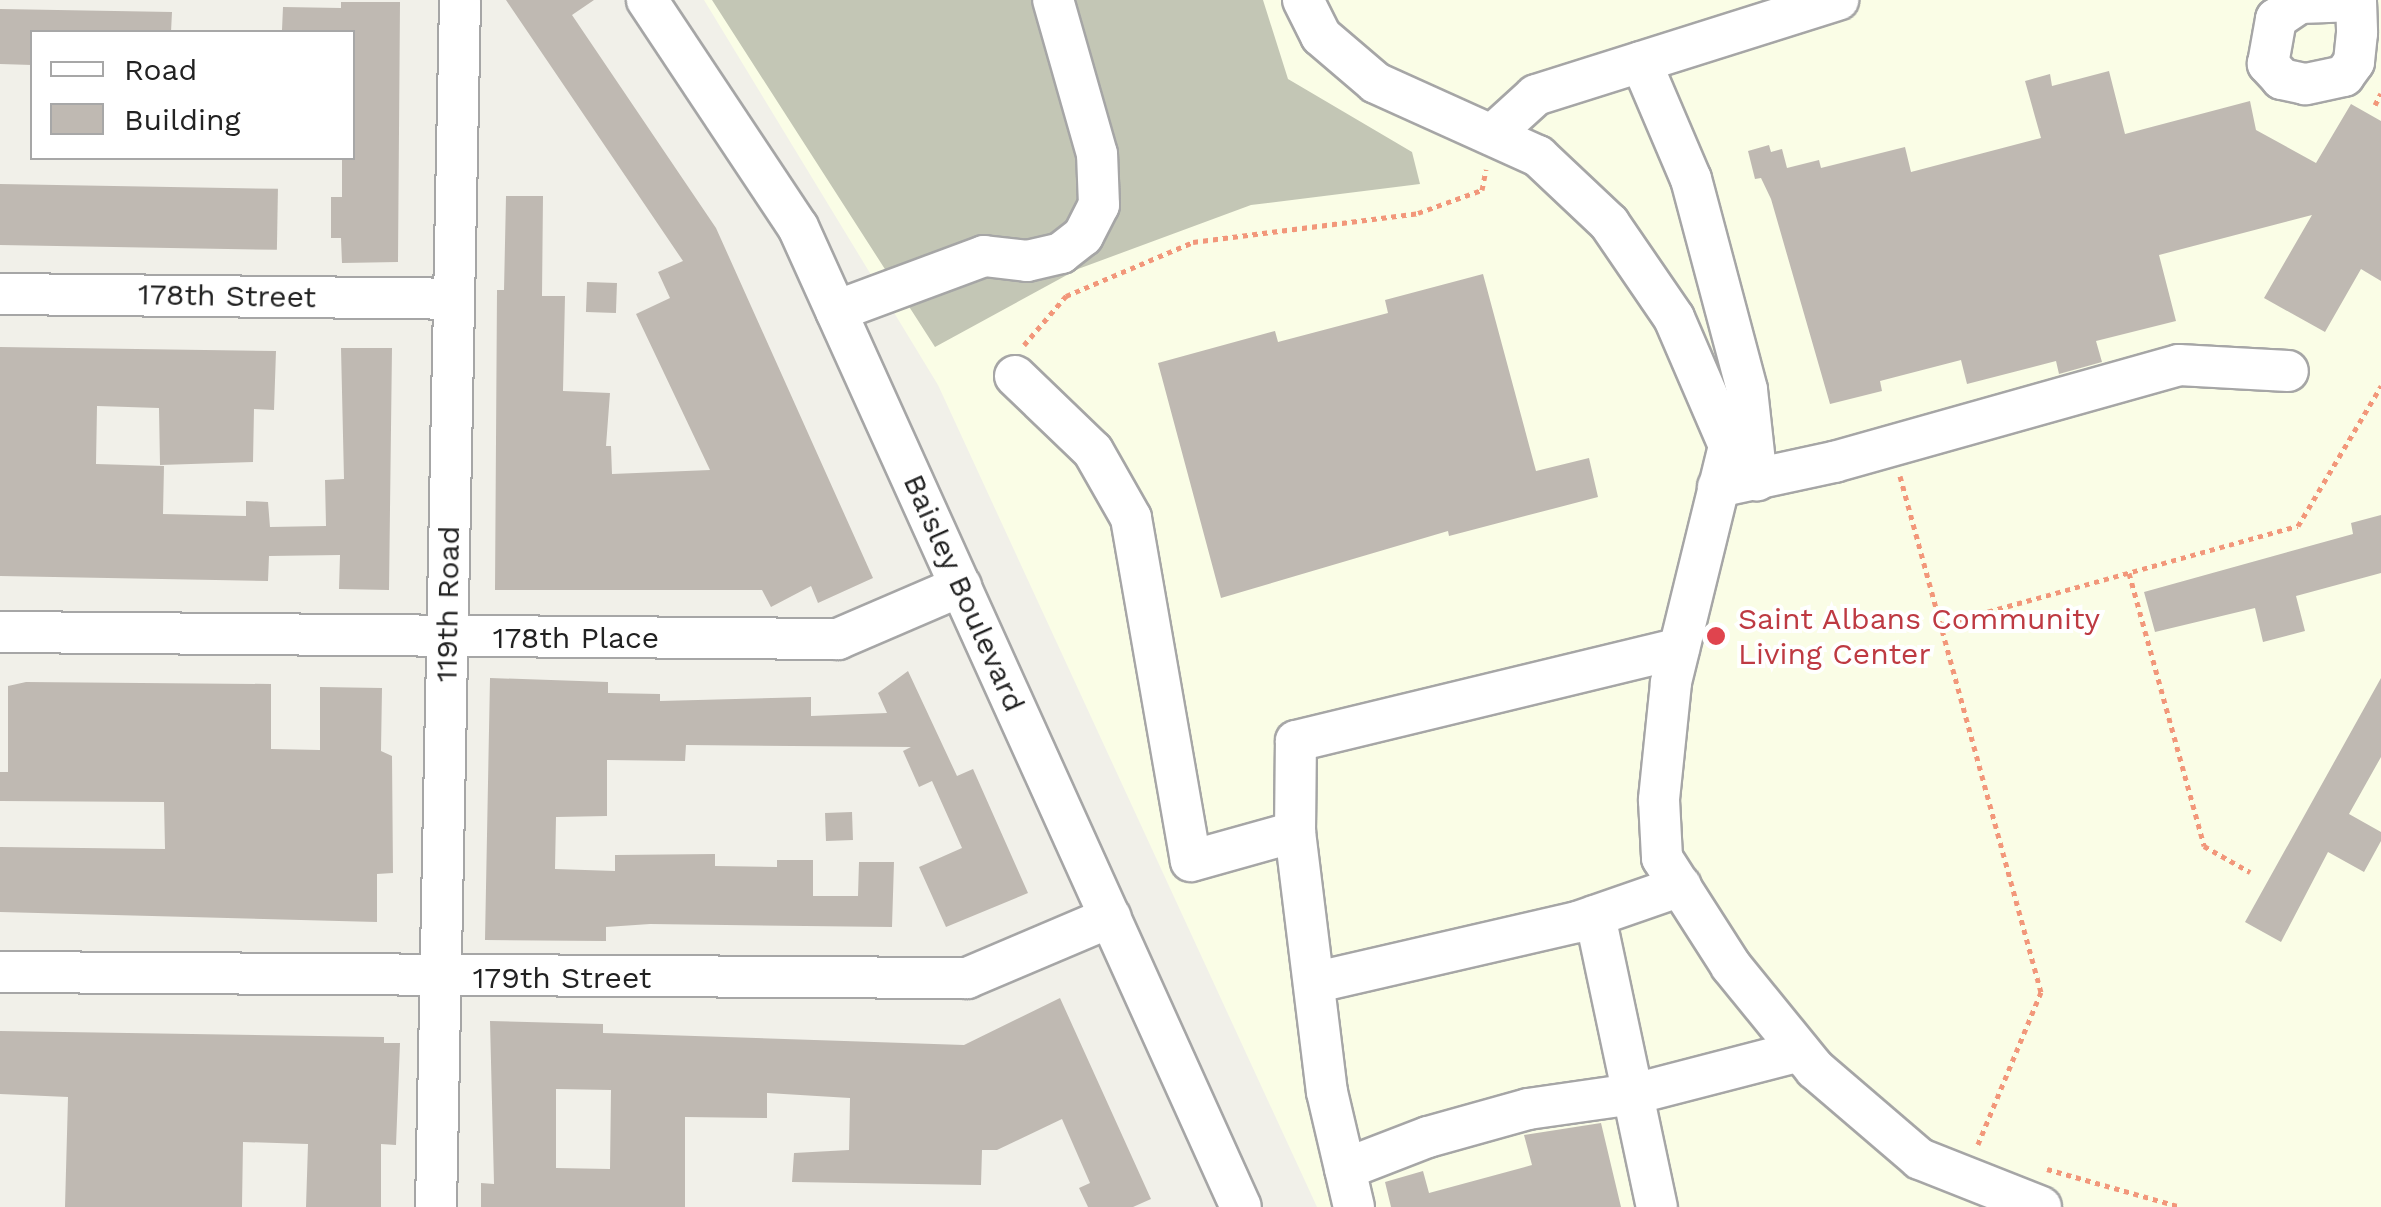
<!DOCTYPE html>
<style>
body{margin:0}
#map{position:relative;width:2381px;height:1207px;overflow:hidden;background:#f1f0e9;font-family:"Work Sans",sans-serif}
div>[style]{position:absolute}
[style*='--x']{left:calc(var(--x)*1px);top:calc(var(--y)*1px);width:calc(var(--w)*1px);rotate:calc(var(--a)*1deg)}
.education>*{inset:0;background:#fafde6}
.construction>*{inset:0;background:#c3c6b5}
.building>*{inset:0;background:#bfb9b2;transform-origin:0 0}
.path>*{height:5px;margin-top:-2.5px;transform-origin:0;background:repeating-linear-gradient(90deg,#f2977a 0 5px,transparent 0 10px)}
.roads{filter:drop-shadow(2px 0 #a6a6a6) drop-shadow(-2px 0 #a6a6a6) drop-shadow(0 2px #a6a6a6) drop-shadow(0 -2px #a6a6a6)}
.minor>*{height:40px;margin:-20px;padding:0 20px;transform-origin:20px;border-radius:20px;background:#fff}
.dots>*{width:28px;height:28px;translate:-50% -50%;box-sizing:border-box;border:5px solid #fff;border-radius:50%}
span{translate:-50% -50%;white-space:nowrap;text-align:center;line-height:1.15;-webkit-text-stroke:8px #fff;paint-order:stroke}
.street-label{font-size:30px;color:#222}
.health-label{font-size:30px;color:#be3a42}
.left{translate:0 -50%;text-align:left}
.legend{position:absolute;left:30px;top:30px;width:325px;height:130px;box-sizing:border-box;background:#fff;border:2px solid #a7a7a7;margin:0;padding:12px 18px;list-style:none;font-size:30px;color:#222}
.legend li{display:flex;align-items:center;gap:20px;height:50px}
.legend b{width:50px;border:2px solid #a7a7a7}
</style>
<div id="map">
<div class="education">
<i style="clip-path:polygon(704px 0,2381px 0,2381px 1207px,1317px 1207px,938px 385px)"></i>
</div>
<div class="construction">
<i style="clip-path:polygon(712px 0,1263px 0,1288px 79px,1412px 152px,1420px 184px,1251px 205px,1078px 269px,935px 347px)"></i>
</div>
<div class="building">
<i style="clip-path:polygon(506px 0,594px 0,572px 15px,716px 228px,873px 578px,818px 603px,811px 586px,771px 607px,762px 590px,495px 590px,497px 290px,504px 290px,506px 196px,543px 196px,542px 296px,565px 296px,563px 391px,610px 393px,606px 446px,611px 446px,612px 474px,710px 470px,636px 314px,670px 298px,658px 272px,683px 261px)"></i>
<i style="clip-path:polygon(341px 2px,400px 2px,398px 262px,342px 263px,341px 238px,331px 238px,331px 197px,342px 197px,342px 158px,352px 158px,352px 32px,282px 30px,283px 7px,341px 8px)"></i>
<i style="clip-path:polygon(0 9px,172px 12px,171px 32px,32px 32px,32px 65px,0 64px)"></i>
<i style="clip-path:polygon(2109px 71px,2125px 134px,2250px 101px,2256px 130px,2316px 163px,2351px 104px,2381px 121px,2381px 281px,2361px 269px,2325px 332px,2264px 298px,2312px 215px,2159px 255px,2176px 321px,2096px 341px,2102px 362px,2059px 374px,2056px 361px,1967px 384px,1961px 360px,1880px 381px,1882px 391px,1830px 404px,1771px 199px,1761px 178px,1755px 179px,1748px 151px,1769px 145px,1771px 152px,1782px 149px,1787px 168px,1819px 160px,1821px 168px,1905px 147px,1911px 172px,2041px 138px,2025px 81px,2050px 74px,2052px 86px)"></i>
<i style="left:0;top:184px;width:278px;height:61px;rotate:1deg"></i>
<i style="clip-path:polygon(1483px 274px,1536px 471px,1589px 458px,1598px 497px,1449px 536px,1448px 531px,1221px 598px,1158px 363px,1275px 331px,1278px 342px,1388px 313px,1385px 300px)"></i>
<i style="left:587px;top:282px;width:30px;height:30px;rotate:2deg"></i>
<i style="clip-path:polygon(0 347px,276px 351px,274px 410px,254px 409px,253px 462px,160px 465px,159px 408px,97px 406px,96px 464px,164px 466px,163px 514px,246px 516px,246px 501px,268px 502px,270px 527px,326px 526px,325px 480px,344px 479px,341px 348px,392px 348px,389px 590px,339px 589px,340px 555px,269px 556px,268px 581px,0 576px)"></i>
<i style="clip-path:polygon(2381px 515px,2381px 573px,2296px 596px,2305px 631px,2263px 642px,2255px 608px,2155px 632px,2144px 592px,2353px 534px,2351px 523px)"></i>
<i style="clip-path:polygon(908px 671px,957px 776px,973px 769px,1028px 893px,946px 927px,919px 867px,962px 848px,932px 781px,919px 787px,903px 751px,911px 747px,686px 745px,685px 761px,607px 760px,607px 816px,556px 817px,555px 869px,615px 871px,615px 855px,715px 854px,715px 866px,777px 867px,777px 860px,813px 860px,813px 896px,858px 896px,859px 862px,894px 862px,892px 927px,650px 924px,606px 927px,606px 941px,485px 940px,490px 678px,608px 682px,608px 693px,660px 694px,660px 701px,811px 697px,811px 716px,887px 713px,878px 693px)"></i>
<i style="clip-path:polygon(2381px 678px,2381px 757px,2349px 814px,2381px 832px,2381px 841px,2364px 872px,2328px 852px,2281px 942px,2245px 922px)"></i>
<i style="clip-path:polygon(26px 682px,271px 684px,271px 749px,320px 750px,320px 687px,382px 688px,381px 751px,392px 756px,393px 873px,377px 874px,377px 922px,0 912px,0 847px,165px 849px,164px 802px,0 801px,0 772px,8px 772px,8px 686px)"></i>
<i style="left:852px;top:812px;width:28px;height:27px;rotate:88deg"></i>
<i style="clip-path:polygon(evenodd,1060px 998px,1151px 1199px,1133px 1207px,1088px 1207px,1079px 1188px,1090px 1183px,1062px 1119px,997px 1150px,982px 1150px,981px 1185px,792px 1182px,794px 1153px,849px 1150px,850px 1098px,767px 1093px,767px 1118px,685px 1117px,685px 1207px,481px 1207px,481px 1183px,494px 1184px,490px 1021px,603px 1024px,603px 1033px,964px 1045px,1060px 998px,556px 1089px,611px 1090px,610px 1169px,556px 1168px,556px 1089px)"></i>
<i style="clip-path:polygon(0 1031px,384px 1037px,384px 1043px,400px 1043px,396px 1145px,381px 1144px,381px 1207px,306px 1207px,308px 1144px,243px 1142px,242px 1207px,65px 1207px,68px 1097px,0 1094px)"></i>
<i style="clip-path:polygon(1601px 1123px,1621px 1207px,1391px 1207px,1385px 1182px,1423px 1171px,1429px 1193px,1532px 1165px,1524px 1135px)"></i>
</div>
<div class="path">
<i style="--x:2375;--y:105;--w:13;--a:-63"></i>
<i style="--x:1024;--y:345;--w:65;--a:-49.4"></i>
<i style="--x:1066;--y:296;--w:138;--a:-23"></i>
<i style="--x:1193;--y:242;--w:227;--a:-7.3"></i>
<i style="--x:1418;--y:213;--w:68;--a:-19.8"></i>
<i style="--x:1482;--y:190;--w:21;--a:-79"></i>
<i style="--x:1900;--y:476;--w:535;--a:74.72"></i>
<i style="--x:2041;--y:992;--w:165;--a:112.5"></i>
<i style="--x:2129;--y:573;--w:283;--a:74.6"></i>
<i style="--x:2204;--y:846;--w:53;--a:29.5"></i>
<i style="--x:1940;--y:625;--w:371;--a:-15.5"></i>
<i style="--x:2298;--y:526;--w:163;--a:-59.3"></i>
<i style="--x:2047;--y:1169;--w:139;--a:15.8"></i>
</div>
<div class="roads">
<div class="minor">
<i style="--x:647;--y:0;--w:273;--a:56.4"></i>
<i style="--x:798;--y:227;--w:1075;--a:65.68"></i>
<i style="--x:1303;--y:0;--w:40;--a:63.4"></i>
<i style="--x:1321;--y:36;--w:72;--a:40.5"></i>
<i style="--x:1376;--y:83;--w:178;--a:24.3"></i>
<i style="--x:1538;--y:156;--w:98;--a:43.3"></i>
<i style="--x:1609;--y:223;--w:115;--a:55.6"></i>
<i style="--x:1674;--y:318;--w:139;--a:66.7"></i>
<i style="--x:1729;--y:446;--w:244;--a:103.8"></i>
<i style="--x:1671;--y:683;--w:118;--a:95.9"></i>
<i style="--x:1659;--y:800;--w:58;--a:87"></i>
<i style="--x:1662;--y:858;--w:128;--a:57.4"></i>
<i style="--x:1731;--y:966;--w:133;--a:50.8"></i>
<i style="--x:1815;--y:1069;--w:138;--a:40.6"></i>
<i style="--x:1920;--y:1159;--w:130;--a:21.6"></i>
<i style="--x:2356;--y:0;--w:1;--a:90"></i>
<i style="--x:2356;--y:1;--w:32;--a:88"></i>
<i style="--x:2357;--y:33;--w:29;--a:96"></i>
<i style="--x:2354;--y:62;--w:17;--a:126"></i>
<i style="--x:2344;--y:76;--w:40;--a:168"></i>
<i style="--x:2305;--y:84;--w:24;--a:-168"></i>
<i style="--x:2282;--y:79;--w:21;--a:-133"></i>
<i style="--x:2268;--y:64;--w:46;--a:-79.9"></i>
<i style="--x:2276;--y:19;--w:29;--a:-34"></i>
<i style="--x:2300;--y:3;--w:56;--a:-2"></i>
<i style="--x:1641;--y:62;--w:127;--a:66.9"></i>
<i style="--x:1691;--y:179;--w:218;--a:75.1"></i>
<i style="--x:1747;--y:390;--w:91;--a:83.7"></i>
<i style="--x:1492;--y:135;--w:59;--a:-42.3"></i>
<i style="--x:1536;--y:95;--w:317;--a:-17.5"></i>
<i style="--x:0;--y:294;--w:454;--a:0.6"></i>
<i style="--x:836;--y:311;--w:158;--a:-20.4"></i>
<i style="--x:984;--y:256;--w:43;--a:6.6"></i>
<i style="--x:1027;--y:261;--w:35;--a:-13"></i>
<i style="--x:1061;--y:253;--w:28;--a:-38"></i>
<i style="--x:1083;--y:236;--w:35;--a:-63"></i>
<i style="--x:1099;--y:205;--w:51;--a:-92.2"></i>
<i style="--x:1097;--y:154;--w:160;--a:-105.9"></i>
<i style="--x:1015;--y:376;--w:108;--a:43.9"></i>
<i style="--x:1093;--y:451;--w:77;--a:60.4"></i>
<i style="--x:1131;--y:518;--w:348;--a:80.1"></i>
<i style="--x:1191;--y:861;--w:108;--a:-15.6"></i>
<i style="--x:1295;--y:832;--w:262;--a:83"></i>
<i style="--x:1327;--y:1092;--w:118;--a:76.8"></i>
<i style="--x:1718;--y:487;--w:119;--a:-12.2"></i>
<i style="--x:1834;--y:462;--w:358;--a:-15.7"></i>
<i style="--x:2179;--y:365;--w:109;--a:3.2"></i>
<i style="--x:0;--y:632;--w:838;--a:0.48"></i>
<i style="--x:838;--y:639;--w:134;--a:-23.3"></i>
<i style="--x:1295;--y:832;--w:91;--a:-89.4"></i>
<i style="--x:1296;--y:741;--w:394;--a:-13.6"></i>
<i style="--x:1595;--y:916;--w:298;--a:78"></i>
<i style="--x:0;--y:972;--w:967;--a:0.36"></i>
<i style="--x:967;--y:978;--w:156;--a:-23"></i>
<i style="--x:1317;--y:982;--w:267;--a:-13"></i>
<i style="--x:1577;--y:922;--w:110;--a:-19.1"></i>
<i style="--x:1345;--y:1169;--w:89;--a:-21.1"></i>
<i style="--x:1428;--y:1137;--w:104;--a:-15.6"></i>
<i style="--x:1528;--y:1109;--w:107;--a:-8.1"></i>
<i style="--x:1634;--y:1094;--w:171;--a:-14.5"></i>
<i style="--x:436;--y:1207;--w:1207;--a:-88.86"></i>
</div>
</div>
<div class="dots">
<i style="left:1716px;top:636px;background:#e0444e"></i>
</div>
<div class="street-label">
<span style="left:227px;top:296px;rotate:1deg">178th Street</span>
<span style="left:964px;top:593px;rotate:66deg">Baisley Boulevard</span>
<span style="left:448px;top:604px;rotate:-89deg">119th Road</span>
<span style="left:576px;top:638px">178th Place</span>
<span style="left:562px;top:978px">179th Street</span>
</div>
<div class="health-label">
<span class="left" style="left:1738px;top:636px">Saint Albans Community<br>Living Center</span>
</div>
<ul class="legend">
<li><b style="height:12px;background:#fff"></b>Road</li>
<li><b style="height:28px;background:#bfb9b2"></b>Building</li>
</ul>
</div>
